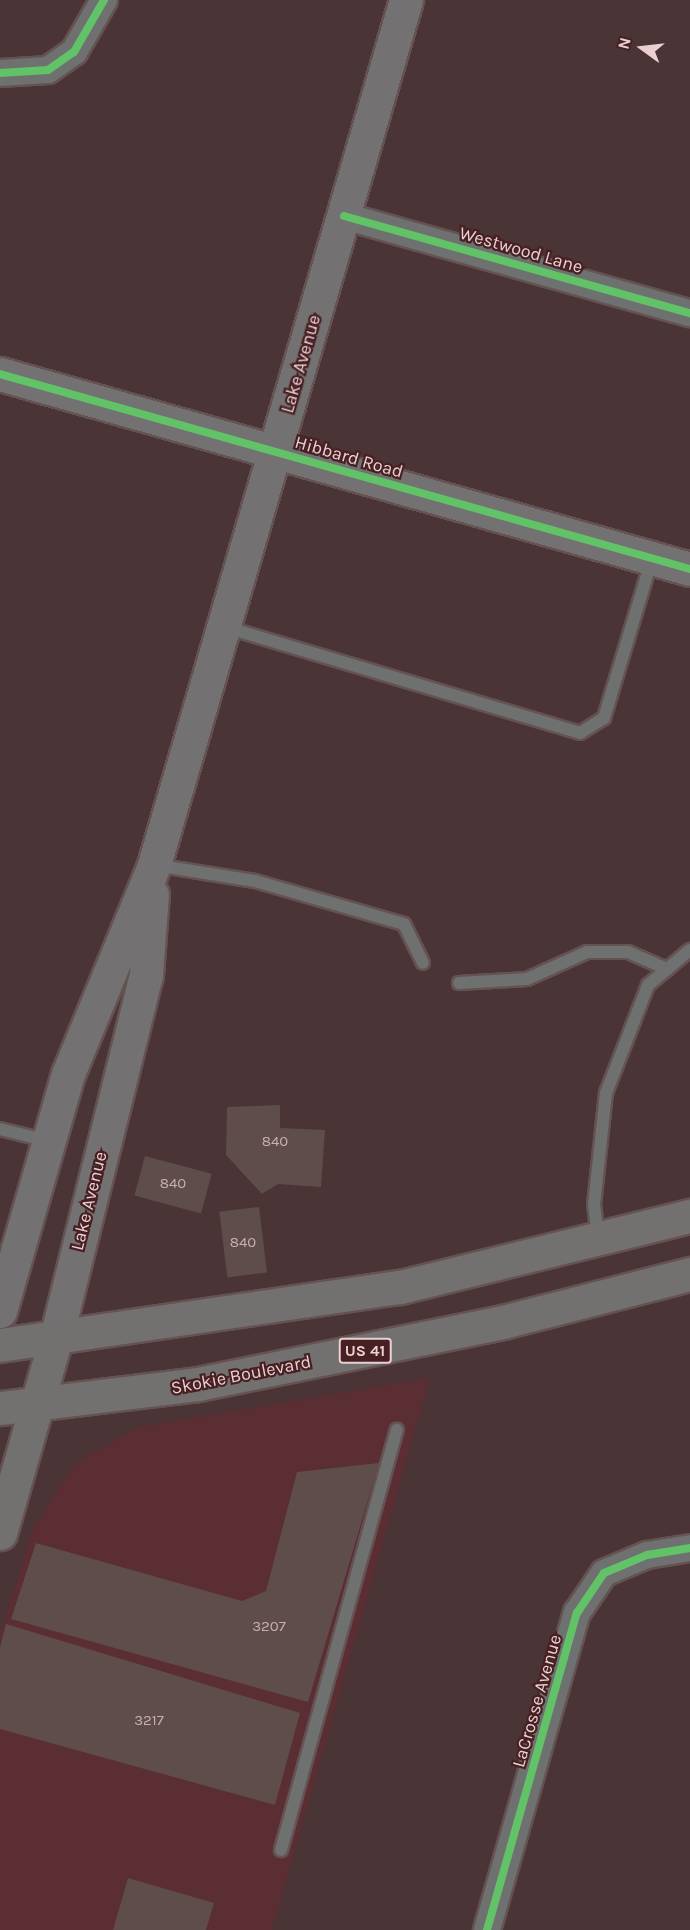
<!DOCTYPE html>
<style>
body{margin:0}
#map{position:relative;width:690px;height:1930px;overflow:hidden;background:#4a3435;font-family:Karla,sans-serif}
div>[style]{position:absolute}
[style*='--x']{left:calc(var(--x)*1px);top:calc(var(--y)*1px);width:calc(var(--w)*1px);rotate:calc(var(--a)*1deg)}
.built>*{inset:0;background:#5a2e32}
.building>*{inset:0;background:#5f4d4b;transform-origin:0 0}
.roads{filter:drop-shadow(2px 0 #655253) drop-shadow(-2px 0 #655253) drop-shadow(0 2px #655253) drop-shadow(0 -2px #655253)}
.lane>*{height:12px;margin:-6px;padding:0 6px;transform-origin:6px;border-radius:6px;background:#6f7070}
.street>*{height:26px;margin:-13px;padding:0 13px;transform-origin:13px;border-radius:13px;background:#6f7070}
.secondary>*{height:33px;margin:-16.5px;padding:0 16.5px;transform-origin:16.5px;border-radius:16.5px;background:#737171}
.primary>*{height:33px;margin:-16.5px;padding:0 16.5px;transform-origin:16.5px;border-radius:16.5px;background:#737070}
.cycleway>*{height:8px;margin:-4px;padding:0 4px;transform-origin:4px;border-radius:4px;background:#61c268}
span{translate:-50% -50%;white-space:nowrap;text-align:center;line-height:1.15;-webkit-text-stroke:4.5px #472024;paint-order:stroke}
.number-label{font-size:15px;color:#c8afb0}
.number-label span{-webkit-text-stroke-width:0}
.shield-label span{padding:2px 4px;background:#472024;border:2px solid;border-radius:4px;-webkit-text-stroke-width:0}
.shield-label{font-size:16px;color:#ebd0d1;font-weight:700}
.street-label{font-size:18px;color:#ebd0d1}
.north{position:absolute;left:612px;top:18px;width:60px;height:60px;-webkit-text-stroke:4px #472024;paint-order:stroke;rotate:285deg;font-size:16px;font-weight:700;line-height:24px;text-align:center;color:#ebd0d1}
.north::after{content:'';display:block;margin:auto;width:21px;height:27px;background:#ebd0d1;clip-path:polygon(50% 0,100% 100%,50% 72%,0 100%)}
</style>
<div id="map">
<div class="built">
<i style="clip-path:polygon(430px 1378px,272px 1930px,0 1930px,0 1635px,33px 1528px,75px 1463px,138px 1427px)"></i>
</div>
<div class="building">
<i style="clip-path:polygon(280px 1105px,280px 1128px,325px 1130px,321px 1187px,278px 1184px,262px 1194px,226px 1155px,227px 1107px)"></i>
<i style="left:145px;top:1156px;width:69px;height:41px;rotate:15deg"></i>
<i style="left:259px;top:1207px;width:66px;height:40px;rotate:83deg"></i>
<i style="clip-path:polygon(379px 1463px,308px 1702px,11px 1619px,36px 1543px,242px 1601px,266px 1591px,297px 1472px)"></i>
<i style="clip-path:polygon(6px 1624px,300px 1713px,275px 1805px,0 1729px,0 1647px)"></i>
<i style="clip-path:polygon(128px 1878px,214px 1903px,206px 1930px,113px 1930px)"></i>
</div>
<div class="roads">
<div class="lane">
<i style="--x:225;--y:627;--w:370;--a:16.6"></i>
<i style="--x:580;--y:733;--w:28;--a:-32"></i>
<i style="--x:604;--y:718;--w:166;--a:-73.2"></i>
<i style="--x:155;--y:865;--w:101;--a:9.1"></i>
<i style="--x:255;--y:881;--w:155;--a:16.1"></i>
<i style="--x:404;--y:924;--w:43;--a:64"></i>
<i style="--x:459;--y:983;--w:68;--a:-3.4"></i>
<i style="--x:527;--y:979;--w:66;--a:-24.2"></i>
<i style="--x:587;--y:952;--w:41;--a:0"></i>
<i style="--x:628;--y:952;--w:43;--a:23.6"></i>
<i style="--x:0;--y:1129;--w:49;--a:14"></i>
<i style="--x:598;--y:1237;--w:32;--a:-97"></i>
<i style="--x:594;--y:1205;--w:113;--a:-83.9"></i>
<i style="--x:606;--y:1093;--w:116;--a:-68.7"></i>
<i style="--x:648;--y:985;--w:55;--a:-39.8"></i>
<i style="--x:281;--y:1850;--w:436;--a:-74.6"></i>
</div>
<div class="street">
<i style="--x:0;--y:73;--w:48;--a:-3.6"></i>
<i style="--x:48;--y:70;--w:32;--a:-35"></i>
<i style="--x:74;--y:52;--w:60;--a:-60"></i>
<i style="--x:344;--y:216;--w:359;--a:15.7"></i>
<i style="--x:487;--y:1930;--w:330;--a:-74.2"></i>
<i style="--x:577;--y:1613;--w:48;--a:-56"></i>
<i style="--x:604;--y:1573;--w:47;--a:-22.7"></i>
<i style="--x:647;--y:1555;--w:44;--a:-9.2"></i>
</div>
<div class="secondary">
<i style="--x:0;--y:374;--w:717;--a:15.78"></i>
<i style="--x:0;--y:1311;--w:247;--a:-74"></i>
<i style="--x:68;--y:1074;--w:226;--a:-67.6"></i>
<i style="--x:154;--y:865;--w:901;--a:-73.76"></i>
<i style="--x:56;--y:1338;--w:374;--a:-76.1"></i>
<i style="--x:146;--y:975;--w:81;--a:-85.8"></i>
</div>
<div class="primary">
<i style="--x:0;--y:1345;--w:404;--a:-8.3"></i>
<i style="--x:400;--y:1287;--w:299;--a:-13.8"></i>
<i style="--x:0;--y:1408;--w:199;--a:-6.9"></i>
<i style="--x:198;--y:1384;--w:311;--a:-11.5"></i>
<i style="--x:503;--y:1322;--w:193;--a:-14.4"></i>
<i style="--x:0;--y:1533;--w:203;--a:-74"></i>
</div>
</div>
<div class="cycleway">
<i style="--x:0;--y:73;--w:48;--a:-3.6"></i>
<i style="--x:48;--y:70;--w:32;--a:-35"></i>
<i style="--x:74;--y:52;--w:60;--a:-60"></i>
<i style="--x:344;--y:216;--w:359;--a:15.7"></i>
<i style="--x:0;--y:374;--w:717;--a:15.78"></i>
<i style="--x:487;--y:1930;--w:330;--a:-74.2"></i>
<i style="--x:577;--y:1613;--w:48;--a:-56"></i>
<i style="--x:604;--y:1573;--w:47;--a:-22.7"></i>
<i style="--x:647;--y:1555;--w:44;--a:-9.2"></i>
</div>
<div class="number-label">
<span style="left:275px;top:1142px">840</span>
<span style="left:173px;top:1184px">840</span>
<span style="left:243px;top:1243px">840</span>
<span style="left:269px;top:1627px">3207</span>
<span style="left:149px;top:1721px">3217</span>
</div>
<div class="shield-label">
<span style="left:365px;top:1351px">US 41</span>
</div>
<div class="street-label">
<span style="left:521px;top:250px;rotate:16deg">Westwood Lane</span>
<span style="left:301px;top:364px;rotate:-74deg">Lake Avenue</span>
<span style="left:349px;top:457px;rotate:16deg">Hibbard Road</span>
<span style="left:89px;top:1201px;rotate:-76deg">Lake Avenue</span>
<span style="left:241px;top:1375px;rotate:-11deg">Skokie Boulevard</span>
<span style="left:537px;top:1701px;rotate:-74deg">LaCrosse Avenue</span>
</div>
<div class="north">N</div>
</div>
